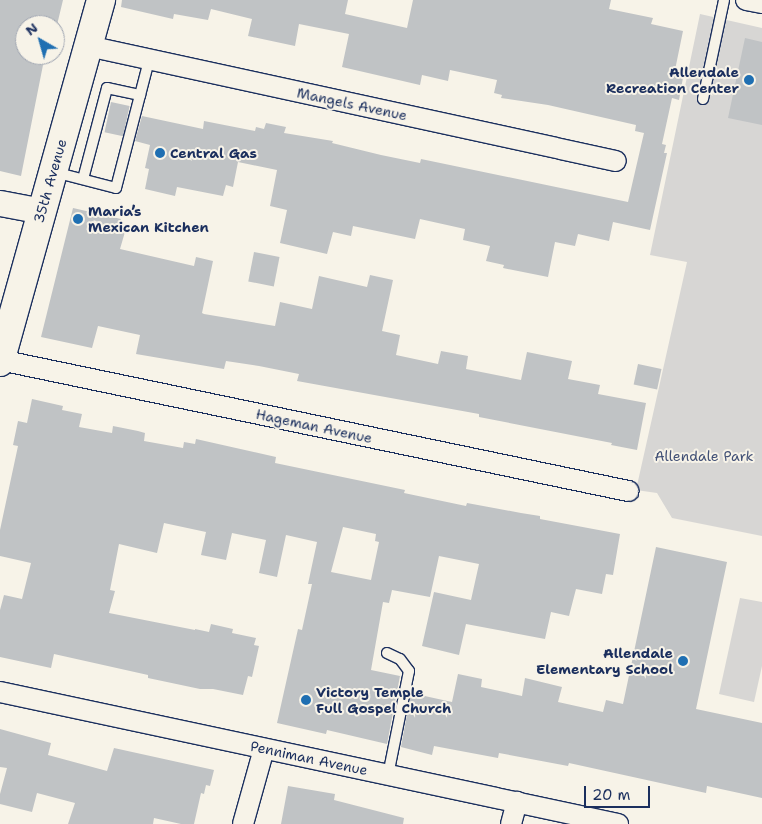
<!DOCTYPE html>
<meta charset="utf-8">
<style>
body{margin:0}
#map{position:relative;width:762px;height:824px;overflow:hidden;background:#f7f3e8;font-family:"Shantell Sans",sans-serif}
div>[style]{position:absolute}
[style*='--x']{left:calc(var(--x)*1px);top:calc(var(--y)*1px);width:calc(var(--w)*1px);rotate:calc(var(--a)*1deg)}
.green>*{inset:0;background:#d7d6d4}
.building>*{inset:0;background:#c0c3c5;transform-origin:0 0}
.roads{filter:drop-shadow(1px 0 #1b2f5e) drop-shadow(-1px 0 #1b2f5e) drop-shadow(0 1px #1b2f5e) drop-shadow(0 -1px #1b2f5e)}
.service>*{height:10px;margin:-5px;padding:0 5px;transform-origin:5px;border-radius:5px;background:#f7f3e8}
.minor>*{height:20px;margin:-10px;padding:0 10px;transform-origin:10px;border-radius:10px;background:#f7f3e8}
.tertiary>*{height:25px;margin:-12.5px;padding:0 12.5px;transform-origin:12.5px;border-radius:12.5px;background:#f7f3e8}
.secondary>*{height:28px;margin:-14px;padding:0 14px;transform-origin:14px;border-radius:14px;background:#f7f3e8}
.dots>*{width:14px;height:14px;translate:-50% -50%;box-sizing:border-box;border:2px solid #f7f3e8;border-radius:50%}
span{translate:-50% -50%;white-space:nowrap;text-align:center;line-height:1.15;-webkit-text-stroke:4px #f7f3e8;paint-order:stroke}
.poi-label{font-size:14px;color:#1b2f5e;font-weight:700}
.right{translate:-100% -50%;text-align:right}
.left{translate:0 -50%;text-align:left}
.street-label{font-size:14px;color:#1b2f5e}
.park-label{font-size:14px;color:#415076}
.north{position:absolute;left:15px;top:15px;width:50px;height:50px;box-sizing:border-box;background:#f7f3e8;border:1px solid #9fa5b1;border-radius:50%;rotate:322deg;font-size:14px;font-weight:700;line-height:20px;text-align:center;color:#1b2f5e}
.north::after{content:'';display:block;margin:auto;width:18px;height:22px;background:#1f6fb2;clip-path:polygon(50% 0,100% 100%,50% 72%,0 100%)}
.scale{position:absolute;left:584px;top:786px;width:66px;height:22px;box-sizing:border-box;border:2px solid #1b2f5e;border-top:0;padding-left:6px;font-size:15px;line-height:18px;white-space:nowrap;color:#1b2f5e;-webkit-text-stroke:4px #f7f3e8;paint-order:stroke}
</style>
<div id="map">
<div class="green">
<i style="clip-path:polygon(700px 14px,762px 28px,762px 536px,672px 518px,657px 493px,636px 490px,687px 262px,650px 255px)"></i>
<i style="clip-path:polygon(740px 598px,762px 602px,762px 666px,754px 702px,719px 694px)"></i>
</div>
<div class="building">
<i style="clip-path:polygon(0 0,63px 0,57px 25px,25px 25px,25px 56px,44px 60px,21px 176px,0 171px)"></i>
<i style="clip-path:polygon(122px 0,348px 0,345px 14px,407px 28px,413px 0,611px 0,609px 9px,653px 18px,651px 24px,683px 31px,675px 70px,684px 72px,679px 100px,672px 98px,662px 144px,666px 145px,664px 153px,667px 153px,650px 230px,613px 222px,609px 241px,578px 234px,575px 246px,555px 242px,548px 277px,503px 268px,504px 265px,486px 261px,490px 246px,463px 240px,465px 229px,420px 219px,415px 239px,353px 226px,351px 236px,333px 232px,327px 254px,280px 243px,287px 210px,270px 206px,277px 170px,238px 162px,233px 187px,226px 185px,223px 196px,177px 187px,175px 196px,145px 189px,149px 169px,145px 168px,150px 145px,135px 141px,142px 116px,203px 129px,204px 121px,255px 131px,256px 127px,264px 129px,266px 123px,286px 127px,284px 133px,333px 141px,332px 143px,381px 155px,420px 163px,421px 159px,628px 202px,644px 133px,635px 131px,636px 125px,548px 105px,501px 98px,502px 95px,494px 93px,497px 80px,450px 70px,448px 81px,422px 75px,420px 85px,342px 67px,349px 34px,299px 24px,295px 46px,248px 36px,252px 19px,211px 9px,208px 20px,174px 14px,173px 19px,121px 7px)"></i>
<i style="clip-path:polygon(745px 38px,762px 42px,762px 125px,728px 118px)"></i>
<i style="left:111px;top:102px;width:19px;height:31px;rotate:12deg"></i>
<i style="clip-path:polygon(73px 208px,121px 219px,120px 224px,127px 225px,120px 249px,194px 266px,196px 257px,213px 261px,202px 313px,204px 314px,275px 326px,280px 302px,312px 309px,319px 276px,367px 287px,370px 275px,393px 280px,382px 331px,400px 335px,396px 355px,438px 364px,441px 351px,468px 356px,466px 369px,521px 380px,527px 352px,572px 361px,568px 379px,600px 385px,598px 394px,646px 403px,637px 450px,611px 445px,612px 443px,479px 417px,479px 414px,297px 381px,299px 374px,259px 366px,226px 361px,224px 369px,136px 354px,140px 335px,98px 326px,92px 348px,41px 337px)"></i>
<i style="left:254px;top:252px;width:26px;height:30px;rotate:11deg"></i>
<i style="left:638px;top:364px;width:24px;height:21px;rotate:12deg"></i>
<i style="clip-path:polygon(evenodd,32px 399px,63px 406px,62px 410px,82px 414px,79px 427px,112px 433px,113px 426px,138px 431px,145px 433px,144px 441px,183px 448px,184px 442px,195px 444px,196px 439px,276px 457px,275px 463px,405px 490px,404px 493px,466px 506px,467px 503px,521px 513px,540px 516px,540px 519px,620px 534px,613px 575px,606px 574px,602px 594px,576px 589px,569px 616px,551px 612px,545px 639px,466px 624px,459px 655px,422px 646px,434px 592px,471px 600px,479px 564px,439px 556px,430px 597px,392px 590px,389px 603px,383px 602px,371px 670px,400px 676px,387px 744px,327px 730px,326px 734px,277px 723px,298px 629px,302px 630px,312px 584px,308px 584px,317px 542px,286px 535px,277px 577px,259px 573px,266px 540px,232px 533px,226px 560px,201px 555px,206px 532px,164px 523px,157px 553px,119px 544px,110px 590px,115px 591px,109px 613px,195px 630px,195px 629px,209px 632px,211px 624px,233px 629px,232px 633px,256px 638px,254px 645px,259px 646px,252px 677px,248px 676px,243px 695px,213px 689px,200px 689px,148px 678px,148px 675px,54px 654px,51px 668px,0 657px,0 610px,4px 595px,22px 599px,31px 563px,0 556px,0 530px,18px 446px,13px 445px,18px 421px,27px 423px,32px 399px,343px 527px,376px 534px,375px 541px,379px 542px,371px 580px,331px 572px,343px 527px)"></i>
<i style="clip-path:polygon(656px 547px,727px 562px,696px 709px,762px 723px,762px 798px,707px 786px,706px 793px,569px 763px,568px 766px,499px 753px,498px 758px,434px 746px,432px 755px,401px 747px,411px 693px,452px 702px,458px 674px,482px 679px,481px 687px,522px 696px,525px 678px,562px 687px,558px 702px,603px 712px,606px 700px,623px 704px)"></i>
<i style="clip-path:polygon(0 729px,51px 743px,48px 755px,107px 771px,114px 748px,214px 770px,210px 786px,206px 785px,204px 794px,201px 793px,194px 824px,181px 824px,154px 818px,153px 824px,68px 824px,75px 803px,37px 793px,32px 812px,0 804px,0 794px,7px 768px,0 767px)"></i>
<i style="clip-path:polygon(288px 786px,335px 794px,334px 800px,404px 818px,403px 824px,281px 824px)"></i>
</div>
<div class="roads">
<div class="service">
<i style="--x:703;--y:99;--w:101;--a:-78"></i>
<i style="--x:54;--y:172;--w:64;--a:14.5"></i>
<i style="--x:116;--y:188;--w:132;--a:-75.5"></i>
<i style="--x:83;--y:179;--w:94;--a:-75.2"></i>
<i style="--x:107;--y:88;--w:34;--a:12"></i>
<i style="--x:387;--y:653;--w:14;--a:25"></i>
<i style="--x:400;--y:659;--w:15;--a:53"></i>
<i style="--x:409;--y:671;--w:106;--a:101.4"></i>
</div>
<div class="minor">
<i style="--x:746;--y:0;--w:16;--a:11"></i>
<i style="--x:88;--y:46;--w:540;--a:12.29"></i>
<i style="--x:0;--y:360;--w:642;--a:11.78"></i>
<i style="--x:0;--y:692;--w:632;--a:12.06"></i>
<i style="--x:243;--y:824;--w:78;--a:-74.4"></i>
<i style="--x:511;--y:824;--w:23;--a:-75"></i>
</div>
<div class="tertiary">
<i style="--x:0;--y:203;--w:43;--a:10.8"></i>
</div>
<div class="secondary">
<i style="--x:0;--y:362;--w:376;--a:-74.4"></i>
</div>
</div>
<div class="dots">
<i style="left:749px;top:80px;background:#1f6fb2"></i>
<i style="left:160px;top:153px;background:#1f6fb2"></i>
<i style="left:78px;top:219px;background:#1f6fb2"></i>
<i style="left:683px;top:661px;background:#1f6fb2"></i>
<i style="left:306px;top:700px;background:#1f6fb2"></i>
</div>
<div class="poi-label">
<span class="right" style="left:739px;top:80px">Allendale<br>Recreation Center</span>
<span class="left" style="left:170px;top:153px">Central Gas</span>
<span class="left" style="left:88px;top:219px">Maria’s<br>Mexican Kitchen</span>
<span class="right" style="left:673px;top:661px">Allendale<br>Elementary School</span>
<span class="left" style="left:316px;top:700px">Victory Temple<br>Full Gospel Church</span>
</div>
<div class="street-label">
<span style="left:352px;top:104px;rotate:12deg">Mangels Avenue</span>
<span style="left:50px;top:181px;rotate:-74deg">35th Avenue</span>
<span style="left:314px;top:426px;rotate:12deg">Hageman Avenue</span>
<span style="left:309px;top:758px;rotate:12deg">Penniman Avenue</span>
</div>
<div class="park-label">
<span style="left:704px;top:456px">Allendale Park</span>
</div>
<div class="north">N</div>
<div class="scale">20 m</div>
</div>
